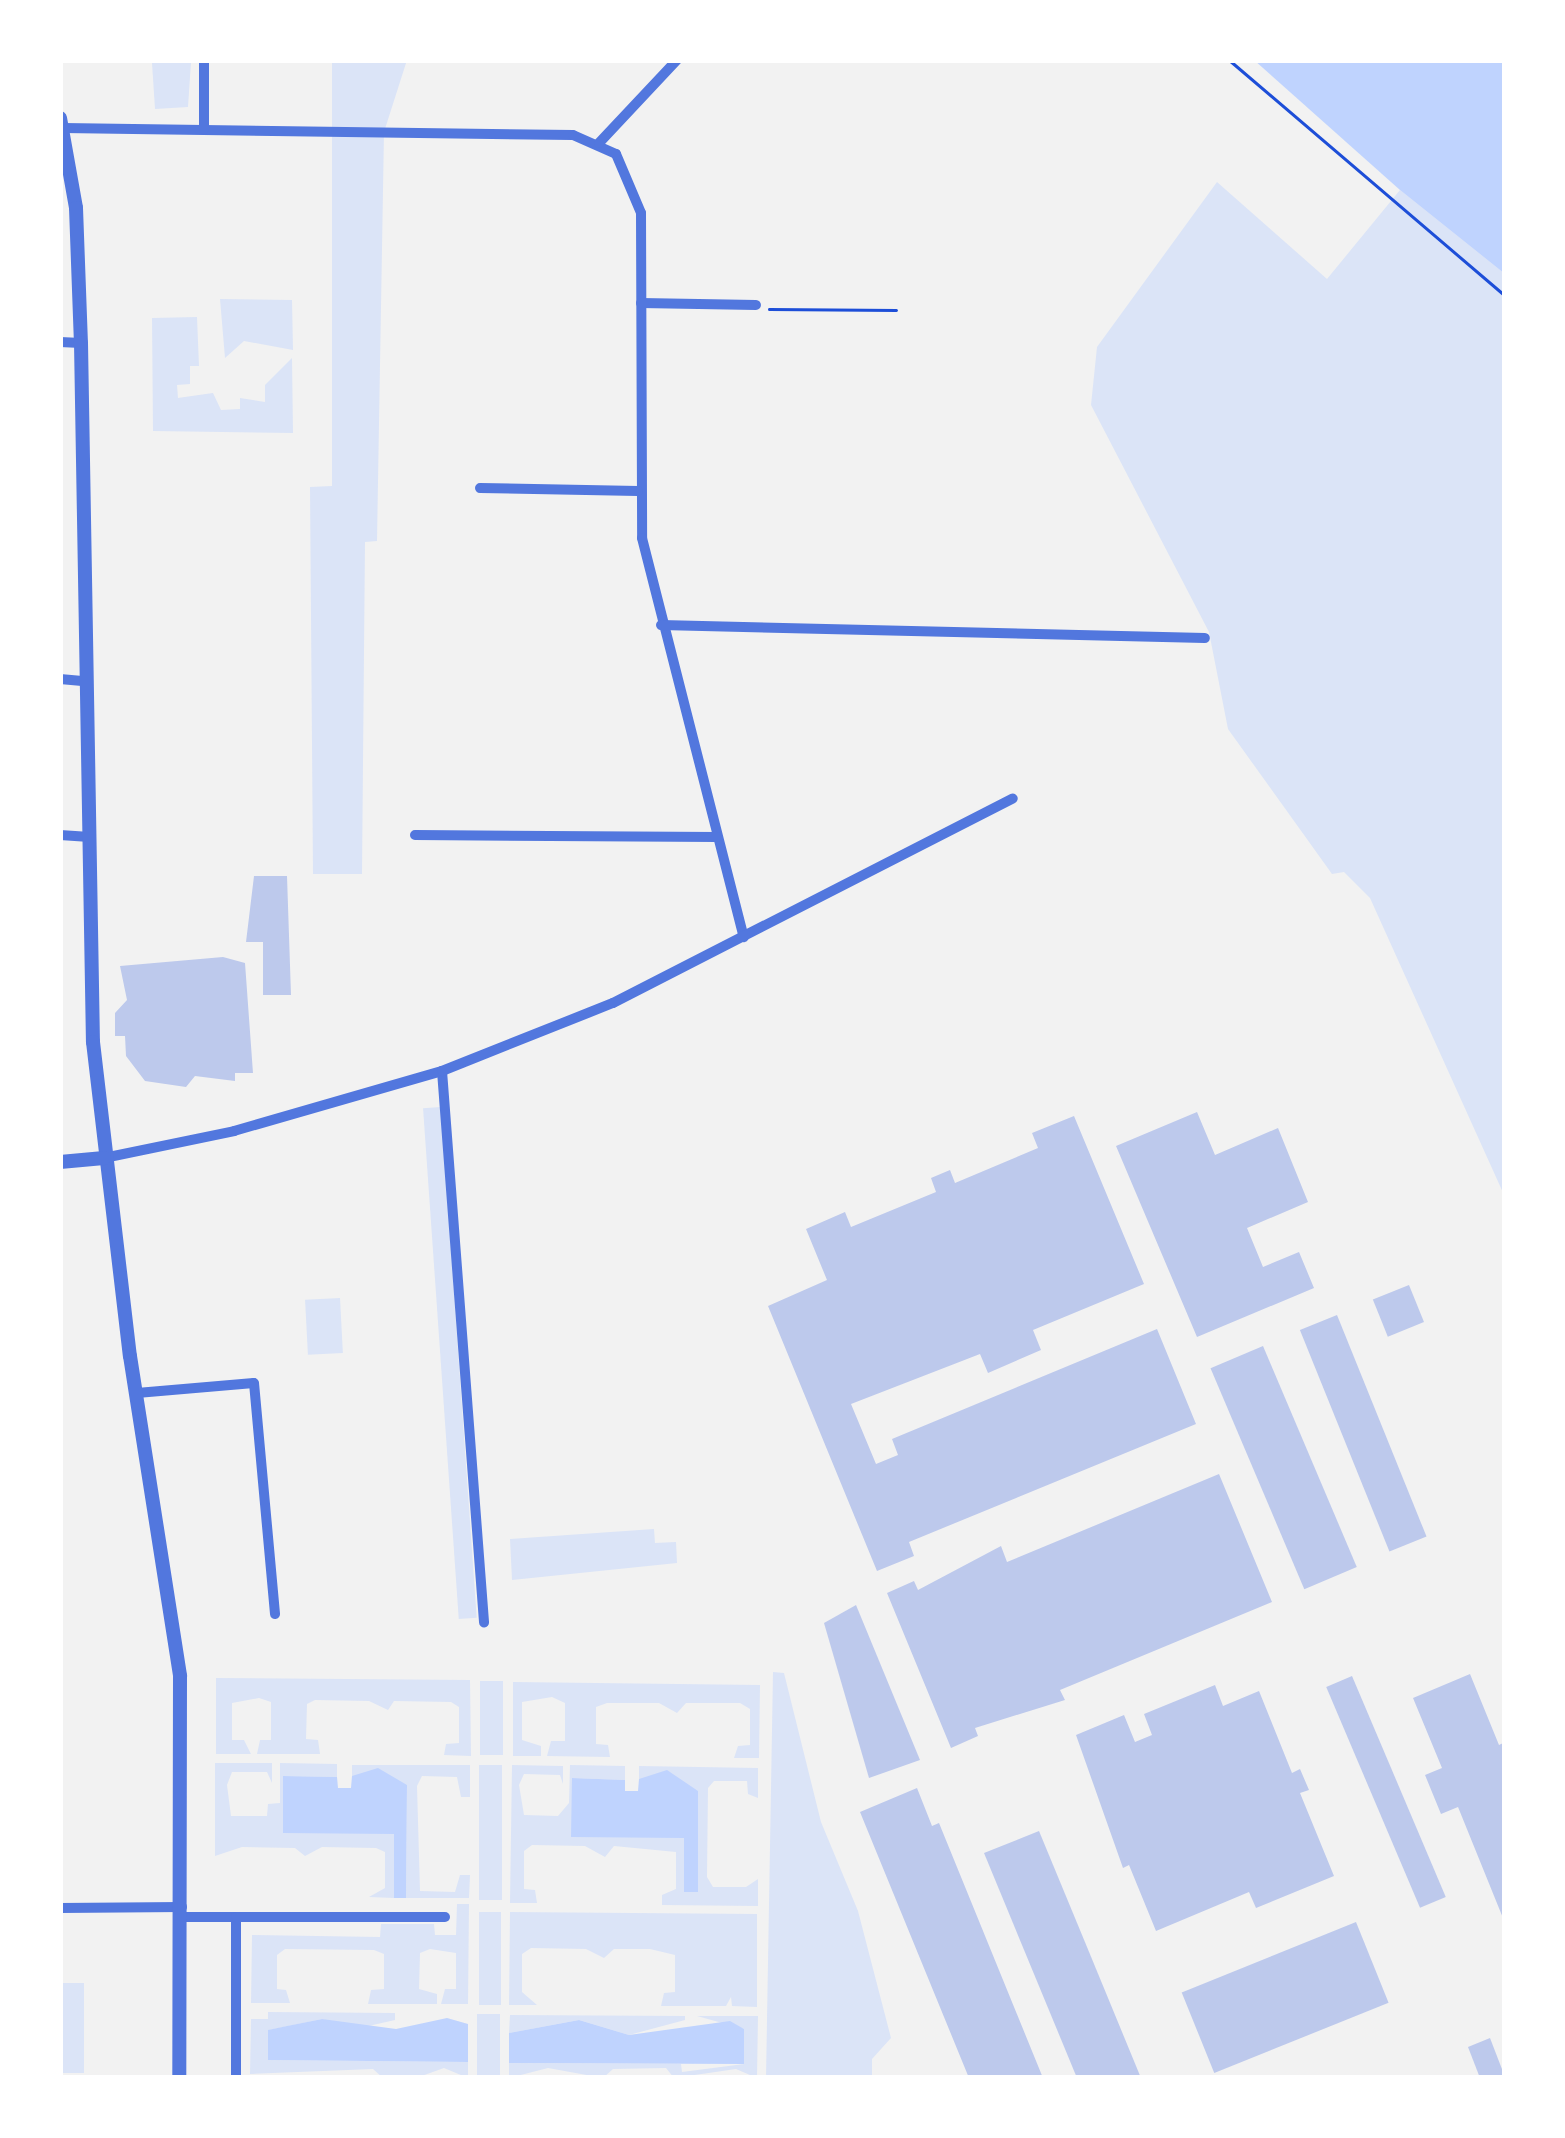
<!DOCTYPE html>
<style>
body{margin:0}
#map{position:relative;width:1565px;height:2138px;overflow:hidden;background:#f2f2f2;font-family:"Public Sans",sans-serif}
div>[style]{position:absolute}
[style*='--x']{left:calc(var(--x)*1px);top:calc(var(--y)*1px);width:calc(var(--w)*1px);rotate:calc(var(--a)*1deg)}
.green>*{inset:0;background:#dbe4f7;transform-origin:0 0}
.water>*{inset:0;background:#bfd3fe}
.building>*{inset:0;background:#bdc9ec;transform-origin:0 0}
.path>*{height:3px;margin:-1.5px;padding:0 1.5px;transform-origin:1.5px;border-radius:1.5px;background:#1d4ed8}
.minor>*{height:10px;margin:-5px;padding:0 5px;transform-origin:5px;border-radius:5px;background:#5277de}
.tertiary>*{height:14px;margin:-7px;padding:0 7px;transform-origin:7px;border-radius:7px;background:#5277de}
span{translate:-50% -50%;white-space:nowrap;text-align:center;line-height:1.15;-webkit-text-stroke:10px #fff;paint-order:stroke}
.frame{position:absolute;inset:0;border:63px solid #fff;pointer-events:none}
</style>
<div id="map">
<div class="green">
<i style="clip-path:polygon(332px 60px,407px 60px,384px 132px,377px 541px,365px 542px,362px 874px,313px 874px,310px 487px,332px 486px)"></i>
<i style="clip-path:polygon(191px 62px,188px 107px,155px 109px,152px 63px)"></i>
<i style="clip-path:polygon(1217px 182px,1327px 279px,1400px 190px,1505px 274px,1505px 1197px,1370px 898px,1344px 872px,1332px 874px,1228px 729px,1209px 632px,1091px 405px,1097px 347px)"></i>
<i style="clip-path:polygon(220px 299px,292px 300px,293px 350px,244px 341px,225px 358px)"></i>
<i style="clip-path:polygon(197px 317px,199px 366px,190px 366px,190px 384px,177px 385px,178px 398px,213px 393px,221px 410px,240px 409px,240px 398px,265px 402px,265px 385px,292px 358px,293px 433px,153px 431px,152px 318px)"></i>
<i style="left:441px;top:1107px;width:512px;height:18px;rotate:86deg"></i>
<i style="left:340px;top:1298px;width:55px;height:35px;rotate:87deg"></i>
<i style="clip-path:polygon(654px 1529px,655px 1543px,676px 1542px,677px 1563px,512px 1580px,510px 1539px)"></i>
<i style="clip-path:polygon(773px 1672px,784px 1673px,821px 1822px,858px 1911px,891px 2038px,872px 2059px,872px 2078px,766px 2078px)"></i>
<i style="clip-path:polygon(216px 1678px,470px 1680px,471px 1756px,444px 1755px,446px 1744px,459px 1743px,459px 1707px,451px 1702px,394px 1701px,388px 1710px,369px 1701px,315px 1700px,307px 1704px,306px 1739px,318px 1740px,320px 1754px,257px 1754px,260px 1740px,271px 1740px,271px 1702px,259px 1698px,232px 1703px,232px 1740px,244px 1740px,251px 1754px,216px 1754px)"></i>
<i style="left:480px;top:1681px;width:23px;height:74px"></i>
<i style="clip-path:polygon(513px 1682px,760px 1685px,759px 1758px,734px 1758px,738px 1746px,750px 1745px,750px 1709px,740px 1703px,686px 1703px,677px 1713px,659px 1703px,607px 1703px,596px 1707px,596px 1744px,608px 1745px,610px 1757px,547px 1756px,551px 1741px,565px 1741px,565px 1703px,552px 1697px,522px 1702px,522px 1740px,541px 1746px,541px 1756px,513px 1756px)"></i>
<i style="clip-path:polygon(215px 1763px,272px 1763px,272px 1783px,267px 1772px,232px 1772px,227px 1785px,231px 1816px,267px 1816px,268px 1804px,280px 1803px,280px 1763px,337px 1764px,337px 1777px,283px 1776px,395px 1833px,394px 1898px,369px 1897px,385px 1888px,385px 1852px,376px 1848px,322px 1847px,305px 1856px,295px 1848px,242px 1847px,215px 1856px)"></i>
<i style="clip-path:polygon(352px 1765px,470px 1765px,470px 1797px,461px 1797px,457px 1777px,422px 1776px,417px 1786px,420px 1891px,455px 1892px,460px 1875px,470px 1875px,469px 1898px,406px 1898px,407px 1785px,352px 1776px)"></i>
<i style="left:479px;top:1765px;width:23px;height:135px"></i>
<i style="clip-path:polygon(512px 1765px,563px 1766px,563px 1784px,560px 1775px,524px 1774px,519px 1785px,524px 1815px,558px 1816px,569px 1803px,570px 1765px,625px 1766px,625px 1780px,572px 1778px,684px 1838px,685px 1892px,698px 1791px,639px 1779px,639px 1766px,758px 1768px,758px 1798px,748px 1794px,747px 1781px,714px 1781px,708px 1788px,707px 1877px,713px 1887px,746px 1887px,758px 1879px,758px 1906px,662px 1905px,662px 1895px,676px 1889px,676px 1852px,614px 1846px,605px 1857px,585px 1846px,532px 1845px,524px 1851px,524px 1889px,535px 1890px,537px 1903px,510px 1903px)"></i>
<i style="clip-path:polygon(457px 1904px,469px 1904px,468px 2004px,441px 2004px,445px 1989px,456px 1989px,456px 1953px,430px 1949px,420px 1953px,419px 1989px,437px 1994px,437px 2004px,368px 2004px,371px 1990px,384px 1989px,384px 1954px,374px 1950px,285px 1949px,277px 1955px,277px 1989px,286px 1990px,290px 2003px,251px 2003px,252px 1935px,380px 1937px,381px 1924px,434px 1924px,435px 1935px,456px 1935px)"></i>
<i style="left:479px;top:1912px;width:22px;height:93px"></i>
<i style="clip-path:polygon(510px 1912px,757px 1914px,757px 2007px,732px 2006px,731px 1997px,726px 2006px,661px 2006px,664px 1993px,675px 1992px,675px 1955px,650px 1949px,614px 1949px,604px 1958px,586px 1949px,531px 1948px,522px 1954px,522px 1992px,537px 2005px,509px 2005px)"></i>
<i style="left:60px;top:1983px;width:24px;height:90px"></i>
<i style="clip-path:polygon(268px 2012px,395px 2013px,395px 2020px,355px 2029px,322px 2019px,269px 2030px,269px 2060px,468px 2062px,468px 2078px,444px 2068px,416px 2078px,383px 2078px,373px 2069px,250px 2074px,251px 2019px,268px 2019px)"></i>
<i style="left:477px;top:2014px;width:23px;height:64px"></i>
<i style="clip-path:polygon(510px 2015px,685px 2016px,685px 2020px,629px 2035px,579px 2020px,509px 2033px)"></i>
<i style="clip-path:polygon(697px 2016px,758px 2016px,757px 2078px,736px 2069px,674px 2078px,666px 2068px,613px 2069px,603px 2078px,548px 2068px,509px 2078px,509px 2063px,681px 2064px,682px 2072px,744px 2064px,744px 2029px)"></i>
</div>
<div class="water">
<i style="clip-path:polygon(1254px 60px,1505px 60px,1505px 274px,1400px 190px)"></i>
<i style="clip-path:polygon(378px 1768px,407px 1785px,406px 1898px,394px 1898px,394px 1834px,283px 1833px,283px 1776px,337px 1777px,338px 1788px,351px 1788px,352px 1776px)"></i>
<i style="clip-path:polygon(667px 1770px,698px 1791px,698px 1892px,684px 1892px,684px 1838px,571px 1837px,572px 1778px,625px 1780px,625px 1791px,638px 1791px,639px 1779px)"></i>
<i style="clip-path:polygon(447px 2018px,468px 2024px,468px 2062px,268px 2060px,268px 2030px,287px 2026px,322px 2019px,396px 2029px)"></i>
<i style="clip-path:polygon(579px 2020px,629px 2035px,730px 2021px,744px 2029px,744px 2064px,509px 2063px,509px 2033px)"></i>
</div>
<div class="building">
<i style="clip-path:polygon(254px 876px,287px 876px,291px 995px,263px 995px,263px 942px,246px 942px)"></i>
<i style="clip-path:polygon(223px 957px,245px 963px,253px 1073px,235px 1073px,235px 1081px,195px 1076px,186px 1087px,145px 1081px,126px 1056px,125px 1036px,115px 1036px,115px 1013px,127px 1000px,120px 966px)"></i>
<i style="clip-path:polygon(1197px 1112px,1215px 1155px,1278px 1128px,1308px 1202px,1247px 1228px,1263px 1267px,1299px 1252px,1314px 1288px,1197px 1337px,1116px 1146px)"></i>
<i style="clip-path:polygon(1074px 1116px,1144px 1284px,1033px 1330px,1041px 1350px,988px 1373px,980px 1354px,851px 1404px,876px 1464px,898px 1455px,892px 1439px,1157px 1329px,1196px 1424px,909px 1542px,914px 1556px,877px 1571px,768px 1306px,827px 1280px,806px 1229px,845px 1212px,851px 1227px,936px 1192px,931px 1178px,950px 1170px,955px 1183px,1038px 1148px,1032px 1133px)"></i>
<i style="left:1409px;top:1285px;width:40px;height:39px;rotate:68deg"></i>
<i style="left:1337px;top:1315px;width:239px;height:40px;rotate:68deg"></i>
<i style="left:1263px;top:1346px;width:240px;height:57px;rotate:67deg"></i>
<i style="clip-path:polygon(1219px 1474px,1272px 1602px,1060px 1690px,1065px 1700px,975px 1728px,978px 1736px,951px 1748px,887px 1593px,914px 1581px,918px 1590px,1001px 1546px,1007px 1562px)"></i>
<i style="clip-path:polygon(856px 1605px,920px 1760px,869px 1778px,824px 1623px)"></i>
<i style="clip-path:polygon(1470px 1674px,1499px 1745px,1505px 1742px,1505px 1923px,1458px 1807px,1441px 1814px,1425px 1775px,1442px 1768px,1413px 1698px)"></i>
<i style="left:1352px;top:1676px;width:240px;height:28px;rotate:67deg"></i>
<i style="clip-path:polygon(1215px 1685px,1223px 1706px,1259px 1691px,1292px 1773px,1300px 1769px,1309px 1790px,1300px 1793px,1334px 1876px,1256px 1908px,1249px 1892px,1156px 1931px,1129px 1865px,1123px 1868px,1076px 1735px,1124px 1715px,1135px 1742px,1152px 1735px,1144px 1714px)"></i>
<i style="clip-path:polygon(917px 1788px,932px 1826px,939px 1823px,1043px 2078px,969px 2078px,860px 1812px)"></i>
<i style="clip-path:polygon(1039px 1831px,1087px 1947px,1141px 2078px,1077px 2078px,984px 1853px)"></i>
<i style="left:1356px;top:1922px;width:87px;height:188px;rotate:68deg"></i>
<i style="clip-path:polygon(1490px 2038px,1505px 2077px,1505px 2078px,1480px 2078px,1468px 2047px)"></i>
</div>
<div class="path">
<i style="--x:1229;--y:60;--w:363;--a:40.5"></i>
<i style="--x:769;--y:309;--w:127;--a:0.5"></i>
</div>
<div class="minor">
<i style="--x:63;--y:128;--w:510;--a:0.79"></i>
<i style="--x:573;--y:135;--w:47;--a:23.8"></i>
<i style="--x:616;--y:154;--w:64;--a:67"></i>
<i style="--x:641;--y:213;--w:325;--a:89.8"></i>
<i style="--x:642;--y:538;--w:412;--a:75.7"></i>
<i style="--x:204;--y:129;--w:69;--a:-90"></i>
<i style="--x:599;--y:143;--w:114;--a:-46.8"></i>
<i style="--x:641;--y:303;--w:115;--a:1"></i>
<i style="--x:60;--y:342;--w:21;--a:3"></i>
<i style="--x:480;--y:488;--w:158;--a:1.1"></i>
<i style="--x:661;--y:625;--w:544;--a:1.37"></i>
<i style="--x:60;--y:679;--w:25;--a:5"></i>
<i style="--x:60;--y:835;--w:26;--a:4"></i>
<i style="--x:415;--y:835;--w:302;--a:0.4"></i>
<i style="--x:442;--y:1071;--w:553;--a:85.64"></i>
<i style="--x:104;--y:1158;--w:133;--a:-11.7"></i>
<i style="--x:234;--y:1131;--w:216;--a:-16.1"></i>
<i style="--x:442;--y:1071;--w:184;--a:-21.7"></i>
<i style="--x:613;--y:1003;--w:449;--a:-27.1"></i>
<i style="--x:137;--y:1393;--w:117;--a:-4.9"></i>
<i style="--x:254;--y:1383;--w:232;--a:84.8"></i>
<i style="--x:60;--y:1908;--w:122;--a:-0.5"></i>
<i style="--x:181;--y:1917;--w:55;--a:0"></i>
<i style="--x:236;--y:1917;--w:161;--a:90"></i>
<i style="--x:236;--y:1917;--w:209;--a:0"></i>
</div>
<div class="tertiary">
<i style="--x:60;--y:118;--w:91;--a:79.9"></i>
<i style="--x:76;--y:208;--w:135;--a:87.9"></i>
<i style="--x:81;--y:343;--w:699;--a:89.02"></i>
<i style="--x:93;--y:1042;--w:316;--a:83.3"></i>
<i style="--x:130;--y:1356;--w:324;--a:81.1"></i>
<i style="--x:180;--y:1676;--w:402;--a:90.1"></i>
<i style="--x:60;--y:1162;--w:44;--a:-5.2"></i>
</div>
<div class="frame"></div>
</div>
